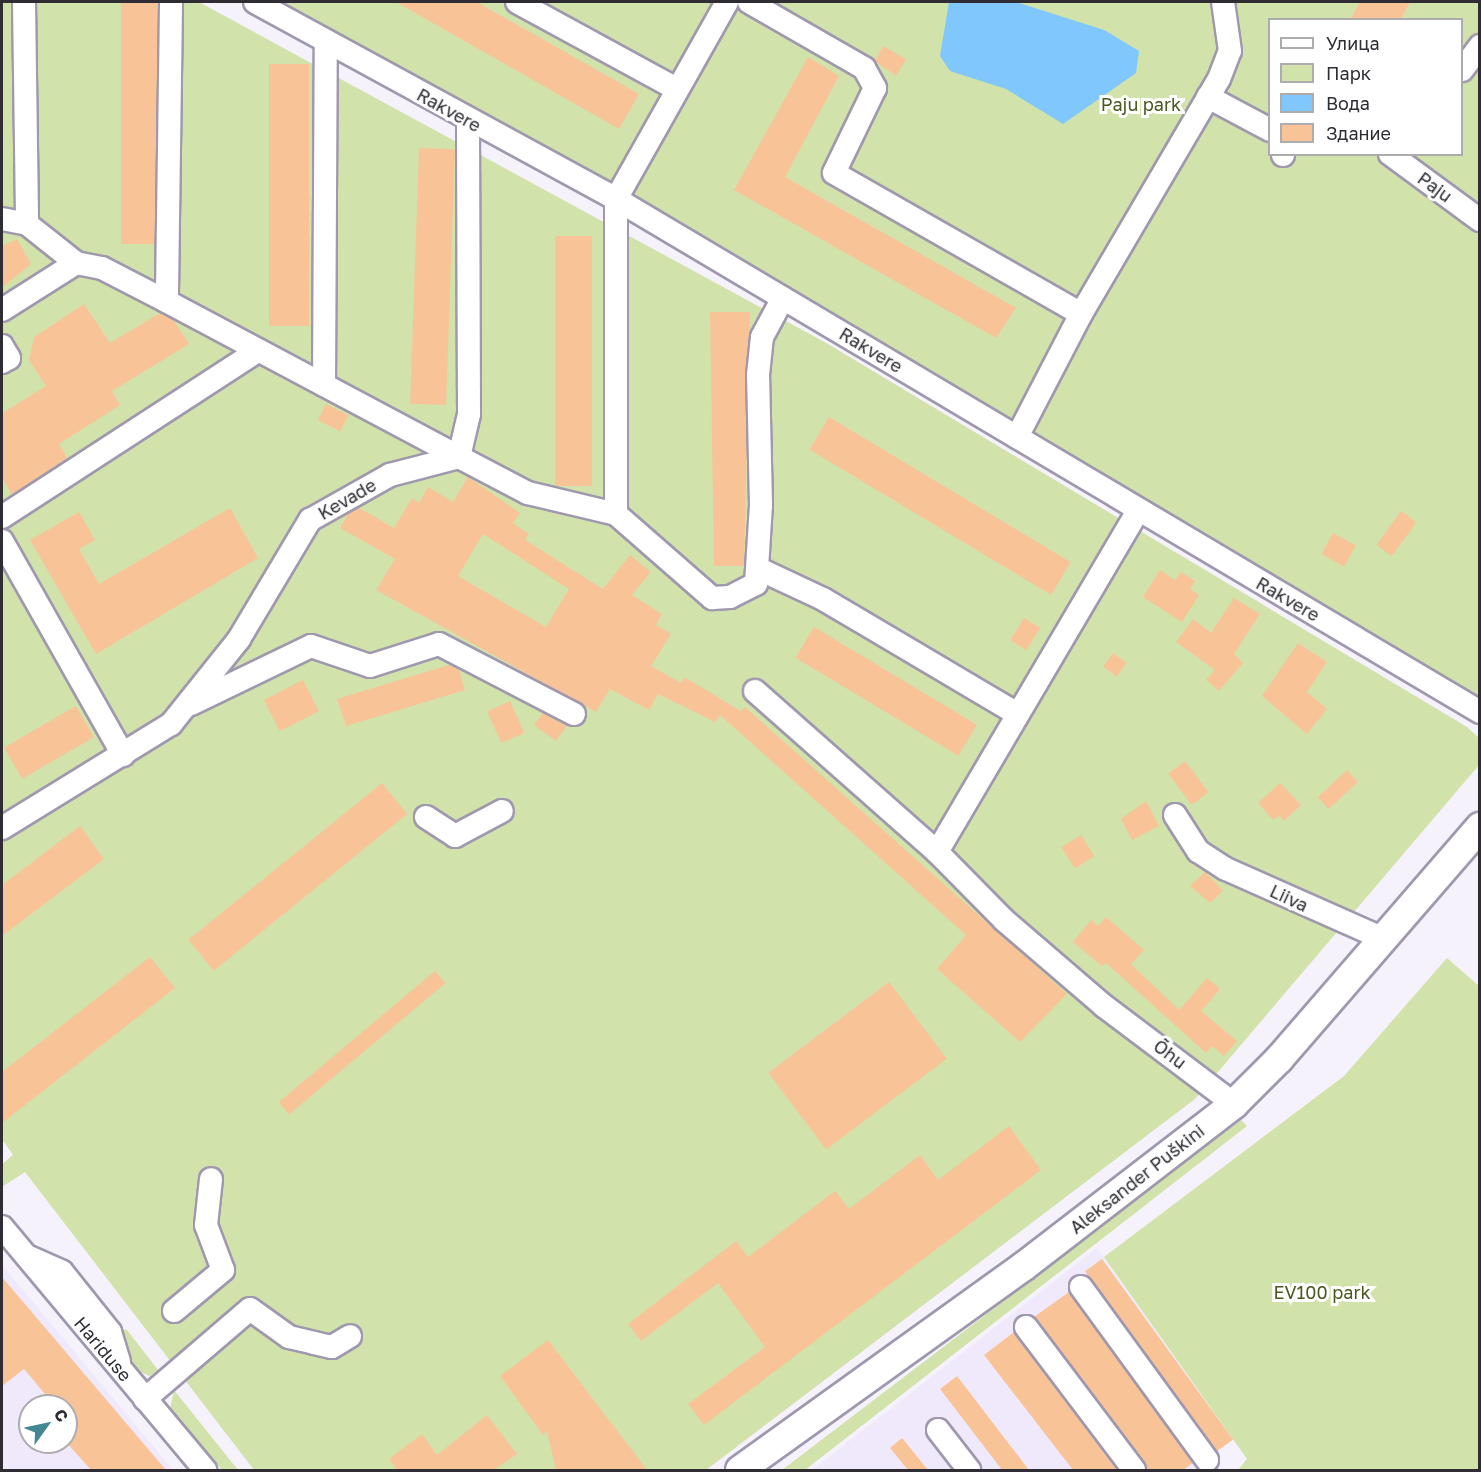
<!DOCTYPE html>
<meta charset="utf-8">
<style>
body{margin:0}
#map{position:relative;width:1481px;height:1472px;overflow:hidden;background:#f5f2fc;font-family:"Golos Text",sans-serif}
div>[style]{position:absolute}
[style*='--x']{left:calc(var(--x)*1px);top:calc(var(--y)*1px);width:calc(var(--w)*1px);rotate:calc(var(--a)*1deg)}
.built>*{inset:0;background:#efe9fb}
.green>*{inset:0;background:#d2e2ab}
.water>*{inset:0;background:#7fc7fc}
.building>*{inset:0;background:#f8c497;transform-origin:0 0}
.roads{filter:drop-shadow(2px 0 #9f98ae) drop-shadow(-2px 0 #9f98ae) drop-shadow(0 2px #9f98ae) drop-shadow(0 -2px #9f98ae)}
.minor>*{height:22px;margin:-11px;padding:0 11px;transform-origin:11px;border-radius:11px;background:#fff}
.major>*{height:28px;margin:-14px;padding:0 14px;transform-origin:14px;border-radius:14px;background:#fff}
span{translate:-50% -50%;white-space:nowrap;text-align:center;line-height:1.15;-webkit-text-stroke:6px #fff;paint-order:stroke}
.park-label{font-size:18px;color:#4b5820}
.street-label{font-size:18px;color:#2f2c34}
.frame{position:absolute;inset:0;border:3px solid #2f2c34;pointer-events:none}
.legend{position:absolute;left:1268px;top:18px;width:195px;height:138px;box-sizing:border-box;background:#fff;border:2px solid #acabae;margin:0;padding:8px 10px;list-style:none;font-size:18px;color:#2f2c34}
.legend li{display:flex;align-items:center;gap:12px;height:30px}
.legend b{width:30px;border:2px solid #acabae}
.north{position:absolute;left:18px;top:1394px;width:60px;height:60px;box-sizing:border-box;background:#fff;border:2px solid #acabae;border-radius:50%;rotate:57deg;font-size:16px;font-weight:700;line-height:24px;text-align:center;color:#2f2c34}
.north::after{content:'';display:block;margin:auto;width:21px;height:27px;background:#418892;clip-path:polygon(50% 0,100% 100%,50% 72%,0 100%)}
</style>
<div id="map">
<div class="built">
<i style="clip-path:polygon(1097px 1248px,1233px 1440px,1193px 1470px,812px 1470px)"></i>
<i style="clip-path:polygon(evenodd,2px 1265px,173px 1470px,2px 1470px,2px 1265px,30px 1406px,66px 1406px,66px 1442px,30px 1442px,30px 1406px)"></i>
</div>
<div class="green">
<i style="clip-path:polygon(2px 2px,199px 2px,828px 344px,1467px 727px,1479px 738px,1479px 765px,1195px 1099px,706px 1470px,254px 1470px,25px 1172px,2px 1187px,2px 1164px,13px 1155px,2px 1139px)"></i>
<i style="clip-path:polygon(evenodd,274px 2px,1479px 2px,1479px 712px,274px 2px,1270px 20px,1462px 20px,1462px 154px,1270px 154px,1270px 20px)"></i>
<i style="clip-path:polygon(1447px 958px,1479px 986px,1479px 1470px,1238px 1470px,1247px 1459px,1104px 1257px,1344px 1076px)"></i>
<i style="clip-path:polygon(1241px 1120px,1247px 1126px,805px 1470px,782px 1470px)"></i>
<i style="clip-path:polygon(112px 1328px,127px 1330px,159px 1371px,149px 1376px,137px 1370px)"></i>
<i style="clip-path:polygon(174px 1390px,238px 1470px,222px 1470px,170px 1409px)"></i>
</div>
<div class="water">
<i style="clip-path:polygon(949px 2px,1016px 2px,1104px 30px,1139px 51px,1136px 73px,1063px 124px,1006px 89px,950px 71px,940px 56px)"></i>
</div>
<div class="building">
<i style="left:121px;top:2px;width:37px;height:242px"></i>
<i style="clip-path:polygon(396px 2px,477px 2px,639px 94px,619px 129px)"></i>
<i style="clip-path:polygon(1360px 2px,1410px 2px,1400px 20px,1350px 20px)"></i>
<i style="clip-path:polygon(883px 46px,906px 59px,896px 76px,875px 61px)"></i>
<i style="clip-path:polygon(808px 57px,839px 76px,785px 177px,1016px 308px,996px 338px,734px 190px)"></i>
<i style="left:269px;top:64px;width:40px;height:262px"></i>
<i style="left:419px;top:148px;width:36px;height:256px;rotate:2deg"></i>
<i style="left:555px;top:236px;width:37px;height:250px"></i>
<i style="clip-path:polygon(17px 239px,31px 264px,2px 288px,2px 246px)"></i>
<i style="clip-path:polygon(84px 304px,110px 343px,160px 313px,174px 321px,189px 344px,112px 391px,120px 405px,59px 444px,67px 458px,12px 495px,2px 477px,2px 413px,46px 386px,29px 360px,34px 337px)"></i>
<i style="clip-path:polygon(710px 312px,750px 312px,744px 566px,714px 566px)"></i>
<i style="left:326px;top:404px;width:25px;height:18px;rotate:27deg"></i>
<i style="left:829px;top:417px;width:282px;height:38px;rotate:31deg"></i>
<i style="clip-path:polygon(evenodd,468px 477px,520px 513px,513px 523px,529px 534px,525px 540px,603px 589px,630px 555px,651px 572px,632px 595px,662px 614px,656px 625px,671px 634px,651px 666px,681px 683px,684px 677px,741px 711px,745px 707px,1067px 994px,1020px 1042px,937px 969px,966px 935px,720px 715px,715px 722px,658px 694px,649px 710px,610px 689px,596px 712px,376px 590px,395px 559px,340px 528px,348px 514px,359px 508px,394px 528px,412px 498px,419px 503px,428px 487px,453px 502px,468px 477px,483px 534px,569px 589px,546px 627px,458px 576px,483px 534px)"></i>
<i style="clip-path:polygon(230px 508px,258px 558px,96px 654px,30px 540px,79px 512px,95px 540px,79px 549px,99px 584px)"></i>
<i style="left:1401px;top:511px;width:19px;height:42px;rotate:36deg"></i>
<i style="left:1333px;top:533px;width:26px;height:24px;rotate:29deg"></i>
<i style="clip-path:polygon(1160px 570px,1175px 580px,1181px 572px,1195px 581px,1190px 589px,1199px 595px,1182px 622px,1143px 597px)"></i>
<i style="clip-path:polygon(1234px 598px,1260px 614px,1234px 654px,1243px 663px,1219px 691px,1206px 680px,1215px 670px,1176px 642px,1193px 619px,1211px 633px)"></i>
<i style="left:1024px;top:618px;width:19px;height:26px;rotate:32deg"></i>
<i style="left:814px;top:627px;width:190px;height:36px;rotate:31deg"></i>
<i style="clip-path:polygon(1298px 643px,1327px 662px,1307px 692px,1327px 709px,1307px 734px,1262px 696px)"></i>
<i style="left:1113px;top:653px;width:17px;height:17px;rotate:36deg"></i>
<i style="clip-path:polygon(449px 665px,459px 669px,465px 690px,346px 726px,337px 699px)"></i>
<i style="left:303px;top:680px;width:35px;height:44px;rotate:63deg"></i>
<i style="left:510px;top:701px;width:35px;height:25px;rotate:66deg"></i>
<i style="left:76px;top:706px;width:36px;height:83px;rotate:60deg"></i>
<i style="clip-path:polygon(543px 713px,567px 726px,556px 741px,534px 725px)"></i>
<i style="left:1185px;top:761px;width:39px;height:21px;rotate:53deg"></i>
<i style="left:1347px;top:770px;width:16px;height:40px;rotate:47deg"></i>
<i style="left:382px;top:783px;width:40px;height:249px;rotate:51deg"></i>
<i style="clip-path:polygon(1280px 783px,1301px 805px,1284px 821px,1279px 815px,1273px 820px,1258px 803px)"></i>
<i style="clip-path:polygon(1146px 801px,1159px 826px,1132px 840px,1121px 819px)"></i>
<i style="clip-path:polygon(80px 826px,104px 859px,2px 936px,2px 885px)"></i>
<i style="left:1081px;top:835px;width:25px;height:23px;rotate:58deg"></i>
<i style="clip-path:polygon(1205px 872px,1223px 891px,1210px 903px,1190px 886px)"></i>
<i style="clip-path:polygon(1106px 917px,1144px 950px,1131px 964px,1179px 1010px,1207px 978px,1220px 989px,1201px 1011px,1237px 1041px,1224px 1056px,1212px 1046px,1206px 1053px,1106px 963px,1102px 966px,1073px 942px,1091px 920px,1098px 926px)"></i>
<i style="clip-path:polygon(150px 957px,175px 988px,2px 1123px,2px 1072px)"></i>
<i style="left:435px;top:971px;width:16px;height:204px;rotate:50deg"></i>
<i style="left:889px;top:982px;width:96px;height:151px;rotate:53deg"></i>
<i style="clip-path:polygon(1009px 1126px,1041px 1170px,704px 1425px,688px 1404px,765px 1347px,718px 1283px,641px 1341px,628px 1324px,736px 1241px,748px 1257px,835px 1191px,849px 1209px,920px 1155px,938px 1180px)"></i>
<i style="left:1102px;top:1259px;width:223px;height:21px;rotate:54deg"></i>
<i style="clip-path:polygon(2px 1277px,126px 1423px,166px 1470px,91px 1470px,66px 1442px,77px 1433px,66px 1420px,66px 1406px,55px 1406px,24px 1369px,2px 1386px)"></i>
<i style="clip-path:polygon(1069px 1292px,1193px 1463px,1183px 1470px,1147px 1470px,1034px 1317px)"></i>
<i style="clip-path:polygon(1014px 1332px,1015px 1335px,1117px 1470px,1073px 1470px,984px 1355px)"></i>
<i style="clip-path:polygon(548px 1340px,647px 1470px,556px 1470px,547px 1431px,543px 1435px,500px 1376px)"></i>
<i style="clip-path:polygon(957px 1376px,1029px 1470px,1002px 1470px,950px 1402px,940px 1389px)"></i>
<i style="clip-path:polygon(487px 1415px,517px 1454px,494px 1470px,397px 1470px,389px 1459px,422px 1434px,437px 1455px)"></i>
<i style="clip-path:polygon(902px 1438px,928px 1470px,908px 1470px,890px 1448px)"></i>
</div>
<div class="roads">
<div class="minor">
<i style="--x:24;--y:2;--w:222;--a:89.2"></i>
<i style="--x:255;--y:2;--w:411;--a:28.6"></i>
<i style="--x:616;--y:199;--w:1005;--a:30.7"></i>
<i style="--x:517;--y:2;--w:180;--a:28.6"></i>
<i style="--x:749;--y:2;--w:133;--a:29.9"></i>
<i style="--x:864;--y:68;--w:23;--a:61"></i>
<i style="--x:875;--y:88;--w:94;--a:115.8"></i>
<i style="--x:834;--y:173;--w:284;--a:29.7"></i>
<i style="--x:1462;--y:70;--w:30;--a:-53"></i>
<i style="--x:1208;--y:97;--w:70;--a:28"></i>
<i style="--x:1390;--y:154;--w:112;--a:36.3"></i>
<i style="--x:1283;--y:155;--w:1;--a:-90"></i>
<i style="--x:2;--y:219;--w:25;--a:11"></i>
<i style="--x:27;--y:224;--w:63;--a:38.5"></i>
<i style="--x:76;--y:263;--w:26;--a:11"></i>
<i style="--x:102;--y:268;--w:72;--a:27.3"></i>
<i style="--x:166;--y:301;--w:332;--a:28"></i>
<i style="--x:459;--y:457;--w:44;--a:-76.9"></i>
<i style="--x:469;--y:414;--w:292;--a:-90.2"></i>
<i style="--x:167;--y:292;--w:290;--a:-89.2"></i>
<i style="--x:2;--y:310;--w:88;--a:-32.4"></i>
<i style="--x:2;--y:346;--w:14;--a:60"></i>
<i style="--x:9;--y:358;--w:8;--a:150"></i>
<i style="--x:324;--y:385;--w:344;--a:-89.7"></i>
<i style="--x:1017;--y:437;--w:139;--a:-62.5"></i>
<i style="--x:1081;--y:314;--w:273;--a:-59.6"></i>
<i style="--x:1219;--y:79;--w:30;--a:-69"></i>
<i style="--x:1230;--y:51;--w:49;--a:-98.1"></i>
<i style="--x:616;--y:514;--w:315;--a:-90"></i>
<i style="--x:616;--y:199;--w:226;--a:-60.6"></i>
<i style="--x:2;--y:517;--w:306;--a:-33"></i>
<i style="--x:2;--y:541;--w:246;--a:60.5"></i>
<i style="--x:759;--y:569;--w:71;--a:25.1"></i>
<i style="--x:823;--y:599;--w:224;--a:30.6"></i>
<i style="--x:755;--y:691;--w:243;--a:41.5"></i>
<i style="--x:937;--y:852;--w:95;--a:45.4"></i>
<i style="--x:1004;--y:920;--w:132;--a:40.7"></i>
<i style="--x:1104;--y:1006;--w:163;--a:37"></i>
<i style="--x:191;--y:704;--w:133;--a:-25.8"></i>
<i style="--x:311;--y:646;--w:62;--a:18.7"></i>
<i style="--x:370;--y:666;--w:72;--a:-17.7"></i>
<i style="--x:439;--y:644;--w:152;--a:27.4"></i>
<i style="--x:1175;--y:815;--w:43;--a:57.4"></i>
<i style="--x:1198;--y:851;--w:33;--a:33"></i>
<i style="--x:1226;--y:869;--w:171;--a:23.9"></i>
<i style="--x:426;--y:817;--w:35;--a:33"></i>
<i style="--x:455;--y:836;--w:53;--a:-28"></i>
<i style="--x:2;--y:828;--w:198;--a:-31.6"></i>
<i style="--x:171;--y:724;--w:109;--a:-51.3"></i>
<i style="--x:239;--y:639;--w:139;--a:-59.2"></i>
<i style="--x:310;--y:520;--w:92;--a:-29.4"></i>
<i style="--x:390;--y:475;--w:71;--a:-14.6"></i>
<i style="--x:459;--y:457;--w:78;--a:27.6"></i>
<i style="--x:528;--y:493;--w:90;--a:13.4"></i>
<i style="--x:616;--y:514;--w:128;--a:41.2"></i>
<i style="--x:712;--y:598;--w:18;--a:-3"></i>
<i style="--x:730;--y:597;--w:29;--a:-27"></i>
<i style="--x:756;--y:584;--w:79;--a:-86.4"></i>
<i style="--x:761;--y:505;--w:130;--a:-91.3"></i>
<i style="--x:758;--y:375;--w:38;--a:-84"></i>
<i style="--x:762;--y:337;--w:44;--a:-61.7"></i>
<i style="--x:937;--y:852;--w:394;--a:-59.5"></i>
<i style="--x:2;--y:1227;--w:317;--a:50.1"></i>
<i style="--x:29;--y:1257;--w:36;--a:24"></i>
<i style="--x:62;--y:1272;--w:77;--a:51.3"></i>
<i style="--x:110;--y:1332;--w:31;--a:73"></i>
<i style="--x:1081;--y:1287;--w:214;--a:53.9"></i>
<i style="--x:174;--y:1311;--w:64;--a:-39.9"></i>
<i style="--x:223;--y:1270;--w:48;--a:-110.7"></i>
<i style="--x:206;--y:1225;--w:46;--a:-83.8"></i>
<i style="--x:1026;--y:1327;--w:179;--a:52.9"></i>
<i style="--x:145;--y:1399;--w:138;--a:-40.6"></i>
<i style="--x:250;--y:1309;--w:48;--a:35.7"></i>
<i style="--x:289;--y:1337;--w:26;--a:13"></i>
<i style="--x:314;--y:1343;--w:18;--a:13"></i>
<i style="--x:332;--y:1347;--w:21;--a:-31"></i>
<i style="--x:938;--y:1430;--w:51;--a:52.2"></i>
</div>
<div class="major">
<i style="--x:740;--y:1470;--w:350;--a:-35.7"></i>
<i style="--x:1024;--y:1266;--w:265;--a:-37.6"></i>
<i style="--x:1234;--y:1104;--w:64;--a:-45"></i>
<i style="--x:1279;--y:1059;--w:307;--a:-49.1"></i>
</div>
</div>
<div class="park-label">
<span style="left:1141px;top:104px">Paju park</span>
<span style="left:1322px;top:1292px">EV100 park</span>
</div>
<div class="street-label">
<span style="left:449px;top:110px;rotate:29deg">Rakvere</span>
<span style="left:1435px;top:187px;rotate:36deg">Paju</span>
<span style="left:871px;top:350px;rotate:31deg">Rakvere</span>
<span style="left:347px;top:499px;rotate:-30deg">Kevade</span>
<span style="left:1288px;top:599px;rotate:30deg">Rakvere</span>
<span style="left:1289px;top:898px;rotate:25deg">Liiva</span>
<span style="left:1170px;top:1054px;rotate:37deg">Õhu</span>
<span style="left:1137px;top:1179px;rotate:-38deg">Aleksander Puškini</span>
<span style="left:103px;top:1349px;rotate:50deg">Hariduse</span>
</div>
<div class="frame"></div>
<ul class="legend">
<li><b style="height:8px;background:#fff"></b>Улица</li>
<li><b style="height:16px;background:#d2e2ab"></b>Парк</li>
<li><b style="height:16px;background:#7fc7fc"></b>Вода</li>
<li><b style="height:16px;background:#f8c497"></b>Здание</li>
</ul>
<div class="north">С</div>
</div>
